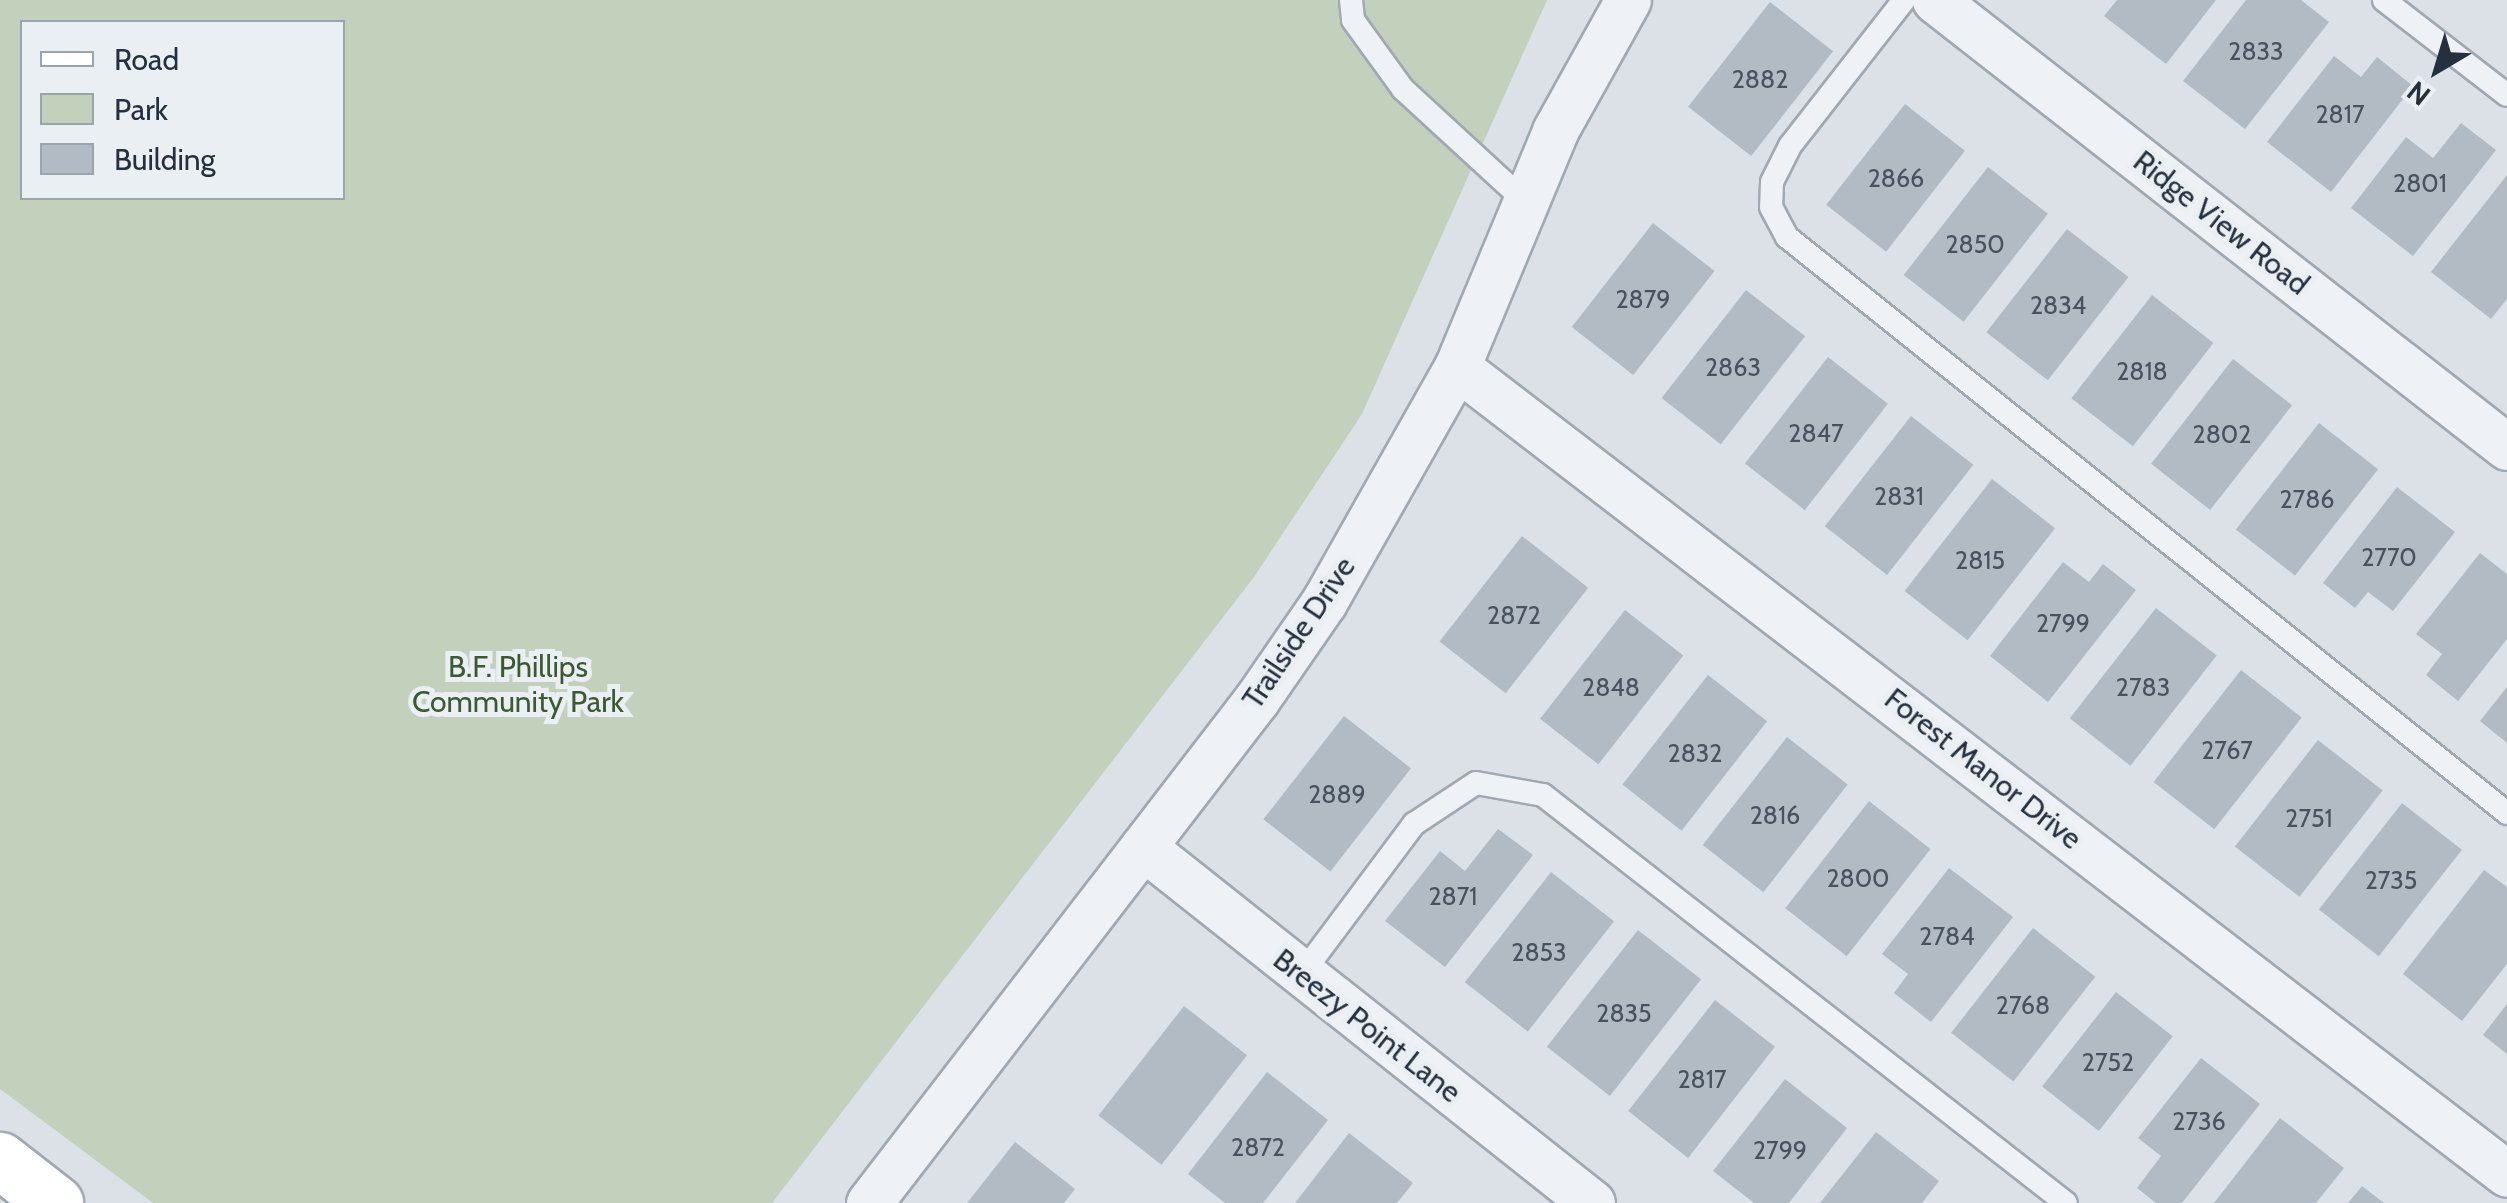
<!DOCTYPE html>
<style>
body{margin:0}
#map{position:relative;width:2507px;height:1203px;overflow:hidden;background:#dbe1e7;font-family:Cabin,sans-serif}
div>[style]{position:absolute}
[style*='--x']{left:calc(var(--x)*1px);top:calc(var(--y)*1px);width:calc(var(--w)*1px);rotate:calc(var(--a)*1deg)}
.green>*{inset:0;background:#c3d1bc}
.building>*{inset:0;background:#b2bac4;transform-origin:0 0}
.roads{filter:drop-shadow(2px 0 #a0a8b1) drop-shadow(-2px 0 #a0a8b1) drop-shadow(0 2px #a0a8b1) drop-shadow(0 -2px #a0a8b1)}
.lane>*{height:22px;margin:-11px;padding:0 11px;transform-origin:11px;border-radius:11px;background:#eef1f5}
.street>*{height:45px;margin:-22.5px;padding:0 22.5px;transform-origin:22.5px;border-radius:22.5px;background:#eef1f5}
.secondary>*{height:55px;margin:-27.5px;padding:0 27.5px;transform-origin:27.5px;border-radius:27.5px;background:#fff}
span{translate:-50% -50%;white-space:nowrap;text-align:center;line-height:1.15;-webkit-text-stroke:10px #eaeff4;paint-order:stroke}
.number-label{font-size:25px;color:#48525f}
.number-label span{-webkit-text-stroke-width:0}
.street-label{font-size:30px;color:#24303d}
.park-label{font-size:30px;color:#3c5a31}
.legend{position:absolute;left:20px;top:20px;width:325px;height:180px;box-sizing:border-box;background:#eaeff4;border:2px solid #9ba3ab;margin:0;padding:12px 18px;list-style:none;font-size:30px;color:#24303d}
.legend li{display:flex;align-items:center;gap:20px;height:50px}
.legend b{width:50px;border:2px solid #9ba3ab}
.north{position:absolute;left:2387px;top:20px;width:100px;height:100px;-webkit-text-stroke:8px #eaeff4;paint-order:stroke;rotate:218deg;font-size:28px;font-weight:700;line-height:40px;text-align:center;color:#24303d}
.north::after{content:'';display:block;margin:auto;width:35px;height:45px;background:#24303d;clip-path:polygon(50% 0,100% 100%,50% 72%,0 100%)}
</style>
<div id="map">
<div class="green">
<i style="clip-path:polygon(evenodd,0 0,1547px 0,1362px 414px,1254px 577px,772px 1203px,153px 1203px,0 1089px,0 0,22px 22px,342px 22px,342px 198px,22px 198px,22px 22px)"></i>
</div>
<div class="building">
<i style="clip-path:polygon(2117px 0,2216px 0,2166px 64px,2104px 16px)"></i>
<i style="clip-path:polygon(2246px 0,2301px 0,2329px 22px,2245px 129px,2183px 81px)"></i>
<i style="left:1770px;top:2px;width:80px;height:133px;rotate:38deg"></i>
<i style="clip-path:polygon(2334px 56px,2361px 77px,2377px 57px,2413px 86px,2331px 192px,2267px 142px)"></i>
<i style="left:1905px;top:104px;width:76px;height:128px;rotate:38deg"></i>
<i style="clip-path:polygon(2461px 123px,2496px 150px,2413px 256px,2351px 208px,2406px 137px,2433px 158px)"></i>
<i style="left:1988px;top:167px;width:76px;height:137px;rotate:38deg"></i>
<i style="clip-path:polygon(2507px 175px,2507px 299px,2491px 319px,2431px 272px)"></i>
<i style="left:1653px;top:223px;width:78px;height:132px;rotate:38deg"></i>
<i style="left:2067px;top:229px;width:78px;height:131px;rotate:38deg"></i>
<i style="left:1746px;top:290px;width:75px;height:137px;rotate:38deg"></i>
<i style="left:2152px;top:295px;width:78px;height:131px;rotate:38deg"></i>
<i style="left:1828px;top:357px;width:76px;height:135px;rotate:38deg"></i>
<i style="left:2233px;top:359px;width:75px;height:133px;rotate:38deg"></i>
<i style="left:1911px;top:416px;width:79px;height:140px;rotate:38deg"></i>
<i style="left:2319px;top:423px;width:75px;height:135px;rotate:38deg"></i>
<i style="left:1992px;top:479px;width:80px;height:142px;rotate:38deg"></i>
<i style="clip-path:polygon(2397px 487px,2455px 532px,2393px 611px,2368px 592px,2355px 608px,2323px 583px)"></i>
<i style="left:1522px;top:536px;width:84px;height:134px;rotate:38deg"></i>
<i style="clip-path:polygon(2480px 553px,2507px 574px,2507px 639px,2458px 701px,2426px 675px,2442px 654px,2416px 634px)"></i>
<i style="clip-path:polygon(2063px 562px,2089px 582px,2103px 564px,2136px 590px,2048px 702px,1990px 656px)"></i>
<i style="left:2156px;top:608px;width:77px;height:140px;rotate:38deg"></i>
<i style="left:1625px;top:610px;width:74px;height:138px;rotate:38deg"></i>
<i style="left:2241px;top:670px;width:77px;height:142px;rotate:38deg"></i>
<i style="left:1708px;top:675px;width:75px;height:139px;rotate:38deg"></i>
<i style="clip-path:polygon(2507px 687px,2507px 743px,2480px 721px)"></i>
<i style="left:1344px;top:716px;width:85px;height:131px;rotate:38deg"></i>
<i style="left:1787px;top:737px;width:77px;height:137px;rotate:38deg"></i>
<i style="left:2318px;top:740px;width:82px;height:135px;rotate:38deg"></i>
<i style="left:1869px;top:801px;width:78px;height:136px;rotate:38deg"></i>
<i style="left:2402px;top:803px;width:76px;height:135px;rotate:38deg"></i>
<i style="clip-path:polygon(1498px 829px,1533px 855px,1445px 967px,1385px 921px,1440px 851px,1465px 871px)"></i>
<i style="clip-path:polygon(1949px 868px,2013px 917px,1931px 1022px,1894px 993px,1908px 974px,1882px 954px)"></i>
<i style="clip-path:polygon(2484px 870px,2507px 887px,2507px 964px,2462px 1021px,2403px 974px)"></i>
<i style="left:1551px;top:872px;width:80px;height:140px;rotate:38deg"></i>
<i style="left:2033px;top:928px;width:79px;height:133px;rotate:38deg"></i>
<i style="left:1638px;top:930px;width:80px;height:148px;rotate:38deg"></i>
<i style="left:2116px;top:992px;width:72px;height:120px;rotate:38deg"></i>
<i style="left:1715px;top:1000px;width:76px;height:141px;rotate:38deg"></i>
<i style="clip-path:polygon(2507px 1004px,2507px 1054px,2483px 1035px)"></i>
<i style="left:1184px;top:1006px;width:80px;height:139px;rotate:38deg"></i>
<i style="clip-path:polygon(2201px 1058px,2260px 1104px,2182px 1203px,2156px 1203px,2137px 1188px,2161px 1156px,2138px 1138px)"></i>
<i style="clip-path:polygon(1267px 1072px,1328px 1120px,1263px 1203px,1225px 1203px,1188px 1174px)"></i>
<i style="clip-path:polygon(1785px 1079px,1847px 1128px,1789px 1203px,1754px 1203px,1713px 1171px)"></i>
<i style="clip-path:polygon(2280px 1118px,2344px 1168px,2316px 1203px,2214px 1203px)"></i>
<i style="clip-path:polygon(1876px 1132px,1939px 1181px,1922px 1203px,1820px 1203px)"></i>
<i style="clip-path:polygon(1349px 1133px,1413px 1183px,1397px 1203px,1295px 1203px)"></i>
<i style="clip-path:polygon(1015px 1142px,1075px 1189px,1064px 1203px,967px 1203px)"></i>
<i style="clip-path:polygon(2362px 1186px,2384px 1203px,2348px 1203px)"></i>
</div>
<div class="roads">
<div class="lane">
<i style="--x:1351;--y:0;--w:20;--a:84"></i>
<i style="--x:1353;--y:20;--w:85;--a:54.1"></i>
<i style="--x:1403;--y:89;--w:167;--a:42.6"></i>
<i style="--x:1904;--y:0;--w:185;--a:128"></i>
<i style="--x:1790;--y:146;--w:40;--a:116.6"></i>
<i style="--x:1772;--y:182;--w:25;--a:92"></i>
<i style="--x:1771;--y:207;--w:34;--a:62"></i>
<i style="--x:1787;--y:237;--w:922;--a:38.66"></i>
<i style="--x:2384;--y:0;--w:155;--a:37.7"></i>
<i style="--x:1301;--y:975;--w:189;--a:-53.2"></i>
<i style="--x:1414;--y:824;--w:74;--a:-33.5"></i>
<i style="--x:1476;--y:783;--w:68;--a:10.2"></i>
<i style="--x:1543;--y:795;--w:663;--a:37.96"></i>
</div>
<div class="street">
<i style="--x:1935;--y:0;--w:726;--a:38.01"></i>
<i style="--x:1457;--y:367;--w:1324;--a:37.54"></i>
<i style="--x:1143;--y:847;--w:573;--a:38.41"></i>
<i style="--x:869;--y:1203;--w:636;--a:-52.41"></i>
<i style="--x:1257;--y:699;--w:118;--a:-55.4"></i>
<i style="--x:1324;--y:602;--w:270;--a:-60.5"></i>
<i style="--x:1457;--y:367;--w:256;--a:-67.4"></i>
<i style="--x:1555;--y:131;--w:150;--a:-60.9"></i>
</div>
<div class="secondary">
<i style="--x:0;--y:1160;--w:70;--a:38"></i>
</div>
</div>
<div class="number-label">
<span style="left:2256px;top:51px">2833</span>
<span style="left:1760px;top:79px">2882</span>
<span style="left:2340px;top:114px">2817</span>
<span style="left:1896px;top:178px">2866</span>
<span style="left:2420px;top:183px">2801</span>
<span style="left:1975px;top:244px">2850</span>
<span style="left:1643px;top:299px">2879</span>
<span style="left:2058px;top:305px">2834</span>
<span style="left:1733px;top:367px">2863</span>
<span style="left:2142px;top:371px">2818</span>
<span style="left:1816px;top:433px">2847</span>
<span style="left:2222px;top:434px">2802</span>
<span style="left:1899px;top:496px">2831</span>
<span style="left:2307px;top:499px">2786</span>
<span style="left:2389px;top:557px">2770</span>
<span style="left:1980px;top:560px">2815</span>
<span style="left:1514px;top:615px">2872</span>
<span style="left:2063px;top:623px">2799</span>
<span style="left:1611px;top:687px">2848</span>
<span style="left:2143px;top:687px">2783</span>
<span style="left:2227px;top:750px">2767</span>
<span style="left:1695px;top:753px">2832</span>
<span style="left:1337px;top:794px">2889</span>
<span style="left:1775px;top:815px">2816</span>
<span style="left:2309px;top:818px">2751</span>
<span style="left:1858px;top:878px">2800</span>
<span style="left:2391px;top:880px">2735</span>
<span style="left:1453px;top:896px">2871</span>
<span style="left:1947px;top:936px">2784</span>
<span style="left:1539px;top:952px">2853</span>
<span style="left:2023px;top:1005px">2768</span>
<span style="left:1624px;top:1013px">2835</span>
<span style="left:2108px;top:1062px">2752</span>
<span style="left:1702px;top:1079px">2817</span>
<span style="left:2199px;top:1121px">2736</span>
<span style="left:1258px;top:1147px">2872</span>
<span style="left:1780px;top:1150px">2799</span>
</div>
<div class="street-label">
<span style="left:2221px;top:223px;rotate:38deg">Ridge View Road</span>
<span style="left:1299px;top:633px;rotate:-56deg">Trailside Drive</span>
<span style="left:1983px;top:769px;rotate:38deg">Forest Manor Drive</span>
<span style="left:1367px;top:1026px;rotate:38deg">Breezy Point Lane</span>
</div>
<div class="park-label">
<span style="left:518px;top:684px">B.F. Phillips<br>Community Park</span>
</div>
<ul class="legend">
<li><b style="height:12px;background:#fff"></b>Road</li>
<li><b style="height:28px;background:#c3d1bc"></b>Park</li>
<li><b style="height:28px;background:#b2bac4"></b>Building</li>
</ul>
<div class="north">N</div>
</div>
